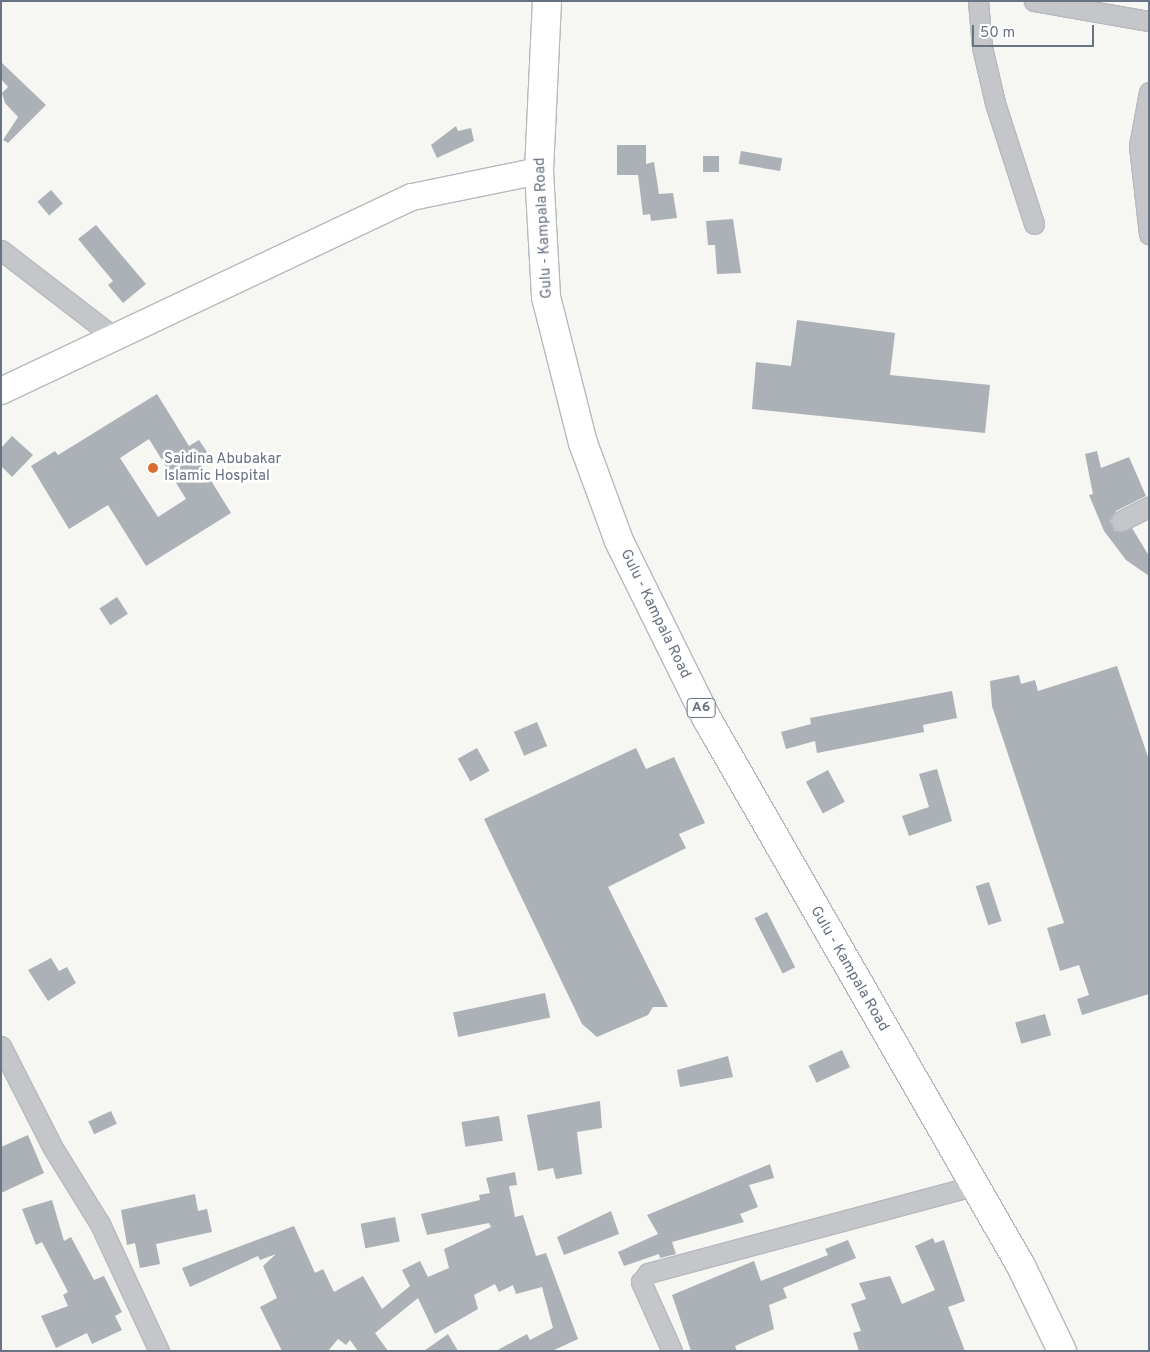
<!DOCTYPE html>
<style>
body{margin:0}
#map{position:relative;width:1150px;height:1352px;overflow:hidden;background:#f6f6f3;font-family:Overpass,sans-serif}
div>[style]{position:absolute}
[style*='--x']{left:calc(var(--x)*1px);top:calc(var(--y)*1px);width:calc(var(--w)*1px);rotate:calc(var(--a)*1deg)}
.building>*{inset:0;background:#abb1b7;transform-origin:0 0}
.roads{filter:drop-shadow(1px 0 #b6b9be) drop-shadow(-1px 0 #b6b9be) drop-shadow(0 1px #b6b9be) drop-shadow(0 -1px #b6b9be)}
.street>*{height:19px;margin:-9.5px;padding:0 9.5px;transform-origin:9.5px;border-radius:9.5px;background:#c4c6ca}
.secondary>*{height:26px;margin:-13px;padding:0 13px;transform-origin:13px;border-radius:13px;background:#fff}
.primary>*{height:28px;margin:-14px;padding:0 14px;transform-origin:14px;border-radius:14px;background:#fff}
.dots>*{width:14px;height:14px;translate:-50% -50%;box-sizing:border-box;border:2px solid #fff;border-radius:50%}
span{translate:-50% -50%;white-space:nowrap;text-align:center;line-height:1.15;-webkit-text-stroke:5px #fff;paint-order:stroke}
.shield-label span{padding:1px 4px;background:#fff;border:1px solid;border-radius:4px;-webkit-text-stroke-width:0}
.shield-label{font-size:14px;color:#677282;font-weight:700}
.street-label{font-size:15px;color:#677282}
.poi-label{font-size:15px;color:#677282}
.left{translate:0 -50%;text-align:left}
.frame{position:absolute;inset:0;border:2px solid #677282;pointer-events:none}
.scale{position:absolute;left:972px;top:25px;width:122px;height:22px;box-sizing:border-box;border:2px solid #677282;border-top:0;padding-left:6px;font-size:15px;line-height:18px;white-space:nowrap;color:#677282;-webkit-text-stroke:4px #fff;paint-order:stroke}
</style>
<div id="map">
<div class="building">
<i style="clip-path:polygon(1px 62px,46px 105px,8px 143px,3px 140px,18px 117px,5px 103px,2px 93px,8px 87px,1px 79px)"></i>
<i style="clip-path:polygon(456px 126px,458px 131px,471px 128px,474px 141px,437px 158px,431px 145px)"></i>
<i style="clip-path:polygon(617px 145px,646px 145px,646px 164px,654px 162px,659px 194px,673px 193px,677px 218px,651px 221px,650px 214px,643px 215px,638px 175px,617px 175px)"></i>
<i style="left:741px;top:151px;width:42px;height:13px;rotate:10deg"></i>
<i style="left:703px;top:156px;width:16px;height:16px"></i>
<i style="left:51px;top:190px;width:18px;height:18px;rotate:49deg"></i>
<i style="clip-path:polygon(733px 219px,741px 273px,717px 274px,715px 245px,708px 245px,706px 221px)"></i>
<i style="clip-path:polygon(96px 225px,146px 284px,123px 303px,108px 285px,113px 281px,78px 239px)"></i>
<i style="clip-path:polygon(797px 320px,895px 333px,890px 375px,990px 385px,985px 433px,752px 409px,756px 362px,791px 366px)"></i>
<i style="clip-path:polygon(evenodd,157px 394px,189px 446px,199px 440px,207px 452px,197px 458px,231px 513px,146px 566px,108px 505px,69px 529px,31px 466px,55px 451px,58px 455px,157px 394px,149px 439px,186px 499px,158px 517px,120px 458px,149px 439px)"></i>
<i style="clip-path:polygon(12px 436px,33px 455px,12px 477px,1px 466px,1px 448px)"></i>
<i style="clip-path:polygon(1097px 451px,1101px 468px,1129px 457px,1146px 496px,1116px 511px,1110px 521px,1115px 531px,1132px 528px,1149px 556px,1149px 576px,1126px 560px,1104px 531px,1089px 495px,1093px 494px,1085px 454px)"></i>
<i style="left:117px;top:597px;width:20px;height:21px;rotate:57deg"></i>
<i style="clip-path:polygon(1117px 666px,1149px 760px,1149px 994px,1082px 1015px,1077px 999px,1089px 995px,1079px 965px,1060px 971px,1047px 928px,1064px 923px,992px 706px,990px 681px,1019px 675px,1021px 684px,1035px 680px,1038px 691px)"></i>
<i style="clip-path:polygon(952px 691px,957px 718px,923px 725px,924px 732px,817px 753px,815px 741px,786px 749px,781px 732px,811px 724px,810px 718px)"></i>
<i style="left:537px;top:722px;width:26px;height:25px;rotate:67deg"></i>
<i style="left:477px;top:748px;width:26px;height:22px;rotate:61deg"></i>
<i style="clip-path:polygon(636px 748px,646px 769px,674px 757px,705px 823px,679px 834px,686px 848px,608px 887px,668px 1007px,653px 1007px,648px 1015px,597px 1037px,582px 1024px,484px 819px)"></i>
<i style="clip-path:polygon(937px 769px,952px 821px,909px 836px,902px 816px,929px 807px,919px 774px)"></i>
<i style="left:828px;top:770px;width:36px;height:25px;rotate:62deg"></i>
<i style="left:989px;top:882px;width:41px;height:14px;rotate:72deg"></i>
<i style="left:767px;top:912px;width:62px;height:14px;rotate:63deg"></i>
<i style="clip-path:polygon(51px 958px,59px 971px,67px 967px,76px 983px,48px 1001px,28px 970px)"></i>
<i style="left:545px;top:993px;width:25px;height:94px;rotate:78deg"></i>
<i style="left:1045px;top:1014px;width:22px;height:31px;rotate:74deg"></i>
<i style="left:842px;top:1050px;width:19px;height:37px;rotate:65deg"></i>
<i style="clip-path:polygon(728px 1056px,733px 1077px,680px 1087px,677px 1070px)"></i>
<i style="clip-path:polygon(600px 1101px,602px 1128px,577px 1132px,582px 1174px,556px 1179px,553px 1168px,538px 1171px,527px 1115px)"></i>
<i style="left:111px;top:1111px;width:14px;height:25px;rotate:65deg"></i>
<i style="left:499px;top:1116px;width:25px;height:38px;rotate:81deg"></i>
<i style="clip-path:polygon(28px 1135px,44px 1173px,1px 1193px,1px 1147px)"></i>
<i style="clip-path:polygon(770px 1164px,774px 1178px,749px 1185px,758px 1207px,740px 1214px,744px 1222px,672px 1242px,676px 1254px,660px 1258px,659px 1254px,624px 1266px,618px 1252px,658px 1234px,647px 1215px)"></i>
<i style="clip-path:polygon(515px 1172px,517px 1185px,509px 1186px,515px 1217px,523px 1215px,536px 1256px,546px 1253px,578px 1339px,552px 1351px,496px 1351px,527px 1334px,530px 1340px,553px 1328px,542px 1287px,516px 1294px,513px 1285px,499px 1292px,495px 1284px,474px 1295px,478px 1309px,435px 1334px,418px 1298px,375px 1333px,388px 1351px,358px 1351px,350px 1340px,346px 1345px,338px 1339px,328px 1351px,282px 1351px,260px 1307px,277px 1298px,263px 1266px,276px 1254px,260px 1260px,258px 1256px,190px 1287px,182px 1268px,294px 1226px,315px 1273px,323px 1269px,334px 1292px,363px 1276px,382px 1309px,410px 1286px,402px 1270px,420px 1261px,428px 1277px,449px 1268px,444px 1249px,491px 1227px,489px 1223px,427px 1235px,421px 1214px,480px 1200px,479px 1195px,490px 1193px,486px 1178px)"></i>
<i style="clip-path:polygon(195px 1194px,198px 1211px,207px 1209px,212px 1232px,156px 1244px,160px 1264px,140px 1268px,135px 1243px,127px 1245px,121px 1210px)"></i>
<i style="clip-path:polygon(52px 1200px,64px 1241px,71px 1237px,94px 1280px,104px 1276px,122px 1312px,115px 1316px,122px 1330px,92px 1344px,87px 1333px,56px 1348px,41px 1316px,68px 1306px,63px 1295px,68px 1292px,42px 1242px,36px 1245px,22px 1209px)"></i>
<i style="clip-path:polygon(611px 1211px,619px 1234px,564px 1255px,557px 1237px)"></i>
<i style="left:395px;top:1217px;width:25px;height:35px;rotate:79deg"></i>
<i style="clip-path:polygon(933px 1238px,935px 1243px,944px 1240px,965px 1301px,948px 1307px,965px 1351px,859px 1351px,853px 1333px,861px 1331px,851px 1304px,866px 1299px,859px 1283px,890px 1276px,902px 1304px,935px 1290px,915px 1246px)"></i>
<i style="clip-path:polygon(848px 1240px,856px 1258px,783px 1288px,787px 1298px,769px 1305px,774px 1329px,735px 1346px,737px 1351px,691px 1351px,672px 1295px,754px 1261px,761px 1281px,828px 1255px,825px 1249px)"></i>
<i style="clip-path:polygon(448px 1334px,458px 1351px,424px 1351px)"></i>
</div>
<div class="roads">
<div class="street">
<i style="--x:978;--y:1;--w:46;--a:85"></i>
<i style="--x:982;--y:47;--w:57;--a:76.9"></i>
<i style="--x:995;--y:103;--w:127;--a:72.1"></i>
<i style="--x:1034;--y:1;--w:117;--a:9.9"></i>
<i style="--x:1149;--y:92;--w:55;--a:100.5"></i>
<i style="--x:1139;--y:146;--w:89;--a:83.5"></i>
<i style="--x:1;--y:250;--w:143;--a:37.6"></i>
<i style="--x:1121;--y:521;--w:31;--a:-27"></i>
<i style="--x:1;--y:1046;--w:114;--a:63"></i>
<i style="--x:53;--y:1148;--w:89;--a:58.3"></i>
<i style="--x:100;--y:1224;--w:140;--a:65.1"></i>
<i style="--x:672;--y:1351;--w:76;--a:-114.2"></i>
<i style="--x:641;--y:1282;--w:11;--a:-52"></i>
<i style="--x:648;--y:1273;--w:336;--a:-15"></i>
</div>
<div class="secondary">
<i style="--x:1;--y:391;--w:454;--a:-25.3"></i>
<i style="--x:412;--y:197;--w:130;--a:-11.6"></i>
</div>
<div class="primary">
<i style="--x:547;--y:1;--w:170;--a:92.7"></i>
<i style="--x:539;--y:171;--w:126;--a:86.8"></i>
<i style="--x:546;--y:297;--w:151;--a:75.8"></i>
<i style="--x:583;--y:443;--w:104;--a:69.8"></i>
<i style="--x:619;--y:541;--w:199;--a:63.7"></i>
<i style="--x:707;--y:719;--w:631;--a:60.14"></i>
<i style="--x:1021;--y:1266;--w:94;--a:64.2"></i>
</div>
</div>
<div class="dots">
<i style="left:153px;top:468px;background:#d86e31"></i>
</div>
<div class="shield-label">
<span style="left:701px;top:708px">A6</span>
</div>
<div class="street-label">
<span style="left:544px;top:228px;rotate:-93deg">Gulu - Kampala Road</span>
<span style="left:655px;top:614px;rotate:64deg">Gulu - Kampala Road</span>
<span style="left:849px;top:969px;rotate:60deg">Gulu - Kampala Road</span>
</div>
<div class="poi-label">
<span class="left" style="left:164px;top:468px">Saidina Abubakar<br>Islamic Hospital</span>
</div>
<div class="frame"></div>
<div class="scale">50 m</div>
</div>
